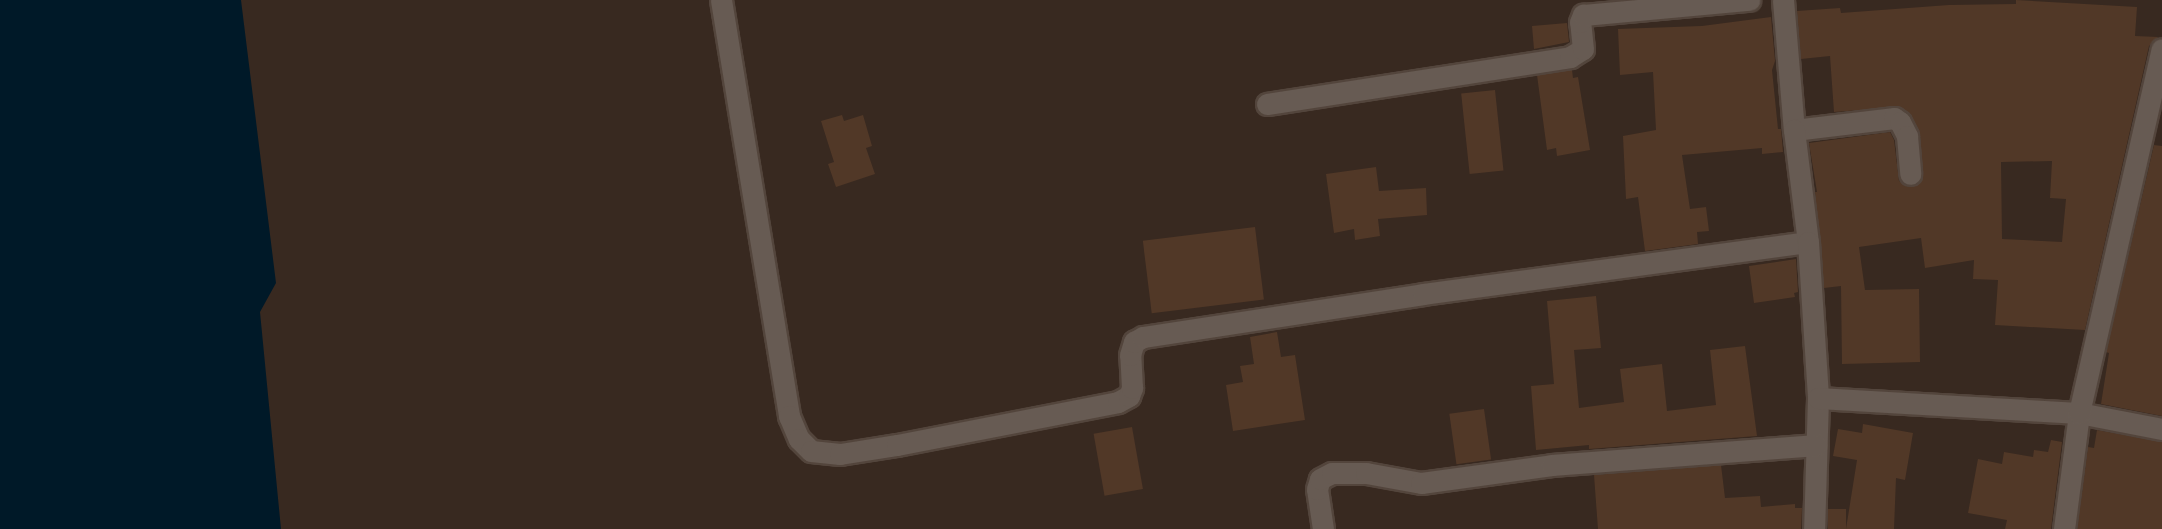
<!DOCTYPE html>
<style>
body{margin:0}
#map{position:relative;width:2162px;height:529px;overflow:hidden;background:#382920;font-family:"IBM Plex Sans",sans-serif}
div>[style]{position:absolute}
[style*='--x']{left:calc(var(--x)*1px);top:calc(var(--y)*1px);width:calc(var(--w)*1px);rotate:calc(var(--a)*1deg)}
.water>*{inset:0;background:#001928}
.building>*{inset:0;background:#513827;transform-origin:0 0}
.roads{filter:drop-shadow(2px 0 #53453c) drop-shadow(-2px 0 #53453c) drop-shadow(0 2px #53453c) drop-shadow(0 -2px #53453c)}
.minor>*{height:21px;margin:-10.5px;padding:0 10.5px;transform-origin:10.5px;border-radius:10.5px;background:#675b53}
span{translate:-50% -50%;white-space:nowrap;text-align:center;line-height:1.15;-webkit-text-stroke:6px #382920;paint-order:stroke}
</style>
<div id="map">
<div class="water">
<i style="clip-path:polygon(0 0,241px 0,276px 283px,260px 312px,281px 529px,0 529px)"></i>
</div>
<div class="building">
<i style="clip-path:polygon(evenodd,2016px 0,2137px 7px,2135px 36px,2158px 37px,2149px 46px,2085px 330px,1995px 325px,1998px 280px,1973px 279px,1974px 260px,1925px 268px,1921px 238px,1859px 247px,1865px 290px,1919px 289px,1920px 362px,1842px 364px,1841px 286px,1824px 288px,1815px 192px,1817px 192px,1809px 143px,1890px 132px,1894px 140px,1899px 181px,1910px 187px,1922px 179px,1920px 135px,1911px 116px,1900px 107px,1834px 112px,1830px 56px,1801px 59px,1797px 11px,1840px 8px,1841px 13px,1949px 5px,2016px 4px,2016px 0,2052px 161px,2050px 198px,2066px 199px,2062px 242px,2002px 239px,2001px 162px,2052px 161px)"></i>
<i style="clip-path:polygon(1771px 17px,1775px 61px,1772px 70px,1778px 129px,1781px 129px,1783px 152px,1762px 154px,1762px 148px,1682px 155px,1690px 209px,1706px 207px,1709px 231px,1697px 232px,1698px 244px,1645px 251px,1638px 197px,1626px 199px,1623px 136px,1656px 130px,1653px 72px,1620px 75px,1618px 29px,1702px 26px)"></i>
<i style="clip-path:polygon(1567px 23px,1569px 42px,1534px 49px,1532px 26px)"></i>
<i style="clip-path:polygon(1572px 70px,1573px 78px,1578px 77px,1590px 150px,1557px 156px,1556px 148px,1547px 150px,1537px 75px)"></i>
<i style="left:1495px;top:90px;width:81px;height:34px;rotate:84deg"></i>
<i style="clip-path:polygon(842px 115px,844px 121px,863px 115px,872px 146px,866px 148px,875px 174px,836px 187px,828px 164px,834px 162px,821px 121px)"></i>
<i style="clip-path:polygon(2154px 145px,2162px 146px,2162px 416px,2101px 404px,2109px 353px,2106px 352px)"></i>
<i style="clip-path:polygon(1376px 167px,1379px 191px,1426px 188px,1427px 215px,1378px 219px,1380px 236px,1355px 240px,1354px 229px,1334px 233px,1326px 174px)"></i>
<i style="left:1255px;top:227px;width:73px;height:113px;rotate:83deg"></i>
<i style="clip-path:polygon(1796px 259px,1798px 292px,1794px 293px,1795px 297px,1754px 303px,1749px 266px)"></i>
<i style="clip-path:polygon(1596px 296px,1601px 348px,1574px 350px,1579px 408px,1624px 402px,1620px 369px,1662px 364px,1667px 411px,1716px 405px,1710px 350px,1745px 346px,1757px 436px,1589px 449px,1589px 445px,1536px 450px,1531px 386px,1554px 384px,1547px 301px)"></i>
<i style="clip-path:polygon(1277px 332px,1281px 357px,1295px 355px,1305px 420px,1233px 431px,1226px 385px,1243px 382px,1240px 366px,1254px 364px,1250px 337px)"></i>
<i style="left:1484px;top:409px;width:51px;height:35px;rotate:82deg"></i>
<i style="clip-path:polygon(1863px 424px,1913px 433px,1905px 480px,1896px 478px,1894px 529px,1846px 529px,1857px 460px,1833px 456px,1838px 429px,1862px 433px)"></i>
<i style="left:1132px;top:427px;width:63px;height:39px;rotate:80deg"></i>
<i style="clip-path:polygon(2097px 430px,2162px 442px,2162px 529px,2077px 529px,2088px 447px,2094px 448px)"></i>
<i style="clip-path:polygon(2051px 440px,2062px 442px,2051px 529px,2005px 529px,2007px 520px,1968px 513px,1978px 459px,2002px 464px,2004px 452px,2033px 457px,2034px 450px,2048px 452px)"></i>
<i style="clip-path:polygon(1721px 465px,1725px 498px,1760px 496px,1761px 507px,1795px 504px,1795px 508px,1802px 508px,1801px 529px,1598px 529px,1594px 475px)"></i>
<i style="left:1828px;top:509px;width:18px;height:20px"></i>
</div>
<div class="roads">
<div class="minor">
<i style="--x:721;--y:0;--w:422;--a:80.7"></i>
<i style="--x:789;--y:416;--w:25;--a:67"></i>
<i style="--x:799;--y:439;--w:17;--a:45"></i>
<i style="--x:811;--y:451;--w:29;--a:6"></i>
<i style="--x:840;--y:454;--w:58;--a:-9"></i>
<i style="--x:897;--y:445;--w:225;--a:-11"></i>
<i style="--x:1118;--y:402;--w:13;--a:-29"></i>
<i style="--x:1129;--y:396;--w:9;--a:-69"></i>
<i style="--x:1132;--y:388;--w:33;--a:-93"></i>
<i style="--x:1130;--y:355;--w:14;--a:-73"></i>
<i style="--x:1134;--y:342;--w:10;--a:-29"></i>
<i style="--x:1143;--y:337;--w:283;--a:-8.7"></i>
<i style="--x:1423;--y:294;--w:388;--a:-7.7"></i>
<i style="--x:1783;--y:0;--w:130;--a:85.2"></i>
<i style="--x:1794;--y:130;--w:101;--a:-6.8"></i>
<i style="--x:1894;--y:118;--w:7;--a:34"></i>
<i style="--x:1900;--y:122;--w:16;--a:63"></i>
<i style="--x:1907;--y:136;--w:38;--a:85"></i>
<i style="--x:1267;--y:104;--w:307;--a:-8.8"></i>
<i style="--x:1570;--y:57;--w:15;--a:-32"></i>
<i style="--x:1583;--y:49;--w:27;--a:-96"></i>
<i style="--x:1580;--y:22;--w:8;--a:-67"></i>
<i style="--x:1583;--y:15;--w:167;--a:-5.2"></i>
<i style="--x:1794;--y:130;--w:113;--a:82.9"></i>
<i style="--x:1808;--y:242;--w:156;--a:86.3"></i>
<i style="--x:1818;--y:398;--w:131;--a:91.7"></i>
<i style="--x:1818;--y:398;--w:261;--a:3.3"></i>
<i style="--x:2079;--y:413;--w:85;--a:10.9"></i>
<i style="--x:1323;--y:529;--w:40;--a:-98.5"></i>
<i style="--x:1317;--y:489;--w:10;--a:-73"></i>
<i style="--x:1320;--y:479;--w:13;--a:-27"></i>
<i style="--x:1332;--y:473;--w:34;--a:0"></i>
<i style="--x:1366;--y:473;--w:56;--a:10.3"></i>
<i style="--x:1421;--y:483;--w:132;--a:-7.8"></i>
<i style="--x:1552;--y:465;--w:265;--a:-4.3"></i>
<i style="--x:2064;--y:529;--w:117;--a:-82.6"></i>
<i style="--x:2079;--y:413;--w:373;--a:-77.2"></i>
</div>
</div>
</div>
